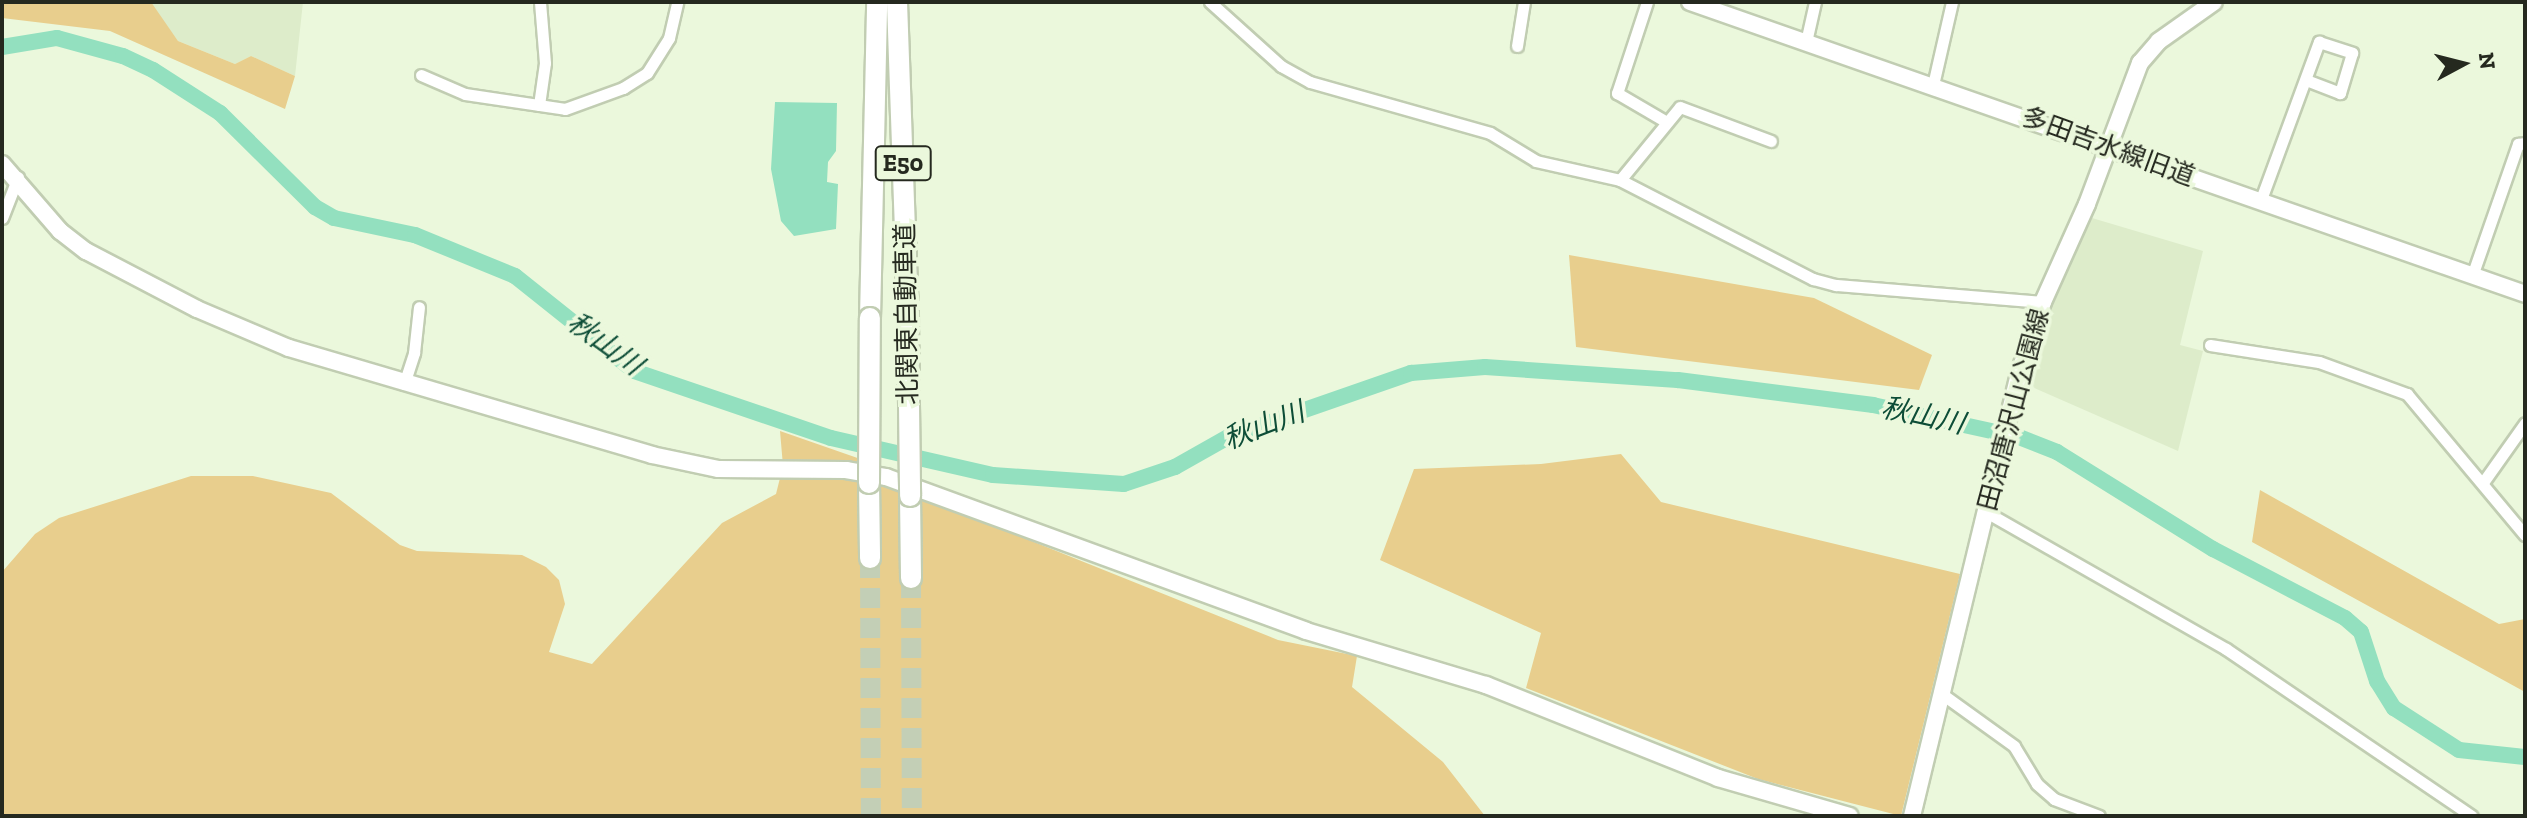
<!DOCTYPE html>
<meta charset="utf-8">
<style>
body{margin:0}
#map{position:relative;width:2527px;height:818px;overflow:hidden;background:#ebf8dc;font-family:"Zilla Slab","Noto Sans JP",serif}
div>[style]{position:absolute}
[style*='--x']{left:calc(var(--x)*1px);top:calc(var(--y)*1px);width:calc(var(--w)*1px);rotate:calc(var(--a)*1deg)}
.built>*{inset:0;background:#ddecca}
.green>*{inset:0;background:#e8ce8d}
.water>*{inset:0;background:#93e0bf}
.river>*{height:16px;margin:-8px;padding:0 8px;transform-origin:8px;border-radius:8px;background:#93e0bf}
.highway-tunnel>*{height:20px;margin-top:-10px;transform-origin:0;background:repeating-linear-gradient(90deg,#c3cfb6 0 20px,transparent 0 30px)}
.roads{filter:drop-shadow(2px 0 #c1cdb2) drop-shadow(-2px 0 #c1cdb2) drop-shadow(0 2px #c1cdb2) drop-shadow(0 -2px #c1cdb2)}
.street>*{height:11px;margin:-5.5px;padding:0 5.5px;transform-origin:5.5px;border-radius:5.5px;background:#fff}
.secondary>*{height:16px;margin:-8px;padding:0 8px;transform-origin:8px;border-radius:8px;background:#fff}
.highway>*{height:20px;margin:-10px;padding:0 10px;transform-origin:10px;border-radius:10px;background:#fff}
.bridges{filter:drop-shadow(2px 0 #c1cdb2) drop-shadow(-2px 0 #c1cdb2) drop-shadow(0 2px #c1cdb2) drop-shadow(0 -2px #c1cdb2)}
.highway-bridge>*{height:20px;margin:-10px;padding:0 10px;transform-origin:10px;border-radius:10px;background:#fff}
span{translate:-50% -50%;white-space:nowrap;text-align:center;line-height:1.15;-webkit-text-stroke:7px #ebf8dc;paint-order:stroke}
.shield-label span{padding:2px 6px;background:#ebf8dc;border:2px solid;border-radius:6px;-webkit-text-stroke-width:0}
.shield-label{font-size:24px;color:#25291f;font-weight:700}
.street-label{font-size:26px;color:#25291f}
.water-label{font-size:28px;color:#0d4d37;font-style:italic}
.frame{position:absolute;inset:0;border:4px solid #25291f;pointer-events:none}
.north{position:absolute;left:2423px;top:24px;width:80px;height:80px;-webkit-text-stroke:6px #ebf8dc;paint-order:stroke;rotate:83deg;font-size:22px;font-weight:700;line-height:32px;text-align:center;color:#25291f}
.north::after{content:'';display:block;margin:auto;width:28px;height:36px;background:#25291f;clip-path:polygon(50% 0,100% 100%,50% 72%,0 100%)}
</style>
<div id="map">
<div class="built">
<i style="clip-path:polygon(303px 2px,295px 76px,251px 56px,235px 64px,178px 41px,150px 3px)"></i>
<i style="clip-path:polygon(2092px 218px,2203px 251px,2180px 345px,2203px 351px,2178px 451px,2030px 386px,2031px 361px,2051px 304px)"></i>
</div>
<div class="green">
<i style="clip-path:polygon(2px 2px,151px 2px,178px 41px,235px 64px,251px 56px,295px 76px,285px 109px,110px 31px,2px 18px)"></i>
<i style="clip-path:polygon(1569px 255px,1814px 298px,1932px 355px,1919px 390px,1576px 347px)"></i>
<i style="clip-path:polygon(780px 431px,869px 462px,977px 519px,1278px 640px,1357px 656px,1352px 687px,1443px 762px,1485px 816px,2px 816px,2px 572px,35px 534px,59px 518px,191px 476px,253px 476px,331px 493px,400px 545px,417px 551px,522px 555px,546px 567px,559px 580px,565px 604px,549px 652px,592px 664px,722px 523px,776px 494px,783px 466px)"></i>
<i style="clip-path:polygon(1621px 454px,1661px 502px,1960px 574px,1901px 816px,1758px 779px,1526px 688px,1541px 633px,1380px 560px,1414px 469px,1541px 464px)"></i>
<i style="clip-path:polygon(2260px 490px,2499px 624px,2525px 619px,2525px 692px,2252px 542px)"></i>
</div>
<div class="water">
<i style="clip-path:polygon(775px 102px,837px 103px,836px 151px,828px 162px,827px 182px,838px 184px,836px 229px,794px 236px,781px 221px,771px 169px)"></i>
</div>
<div class="river">
<i style="--x:2;--y:47;--w:56;--a:-9.3"></i>
<i style="--x:57;--y:38;--w:68;--a:15.3"></i>
<i style="--x:123;--y:56;--w:33;--a:25"></i>
<i style="--x:153;--y:70;--w:80;--a:32.7"></i>
<i style="--x:220;--y:113;--w:134;--a:44.7"></i>
<i style="--x:315;--y:207;--w:22;--a:30"></i>
<i style="--x:334;--y:218;--w:83;--a:11.9"></i>
<i style="--x:415;--y:235;--w:108;--a:22.3"></i>
<i style="--x:515;--y:276;--w:152;--a:38.6"></i>
<i style="--x:634;--y:371;--w:208;--a:18.8"></i>
<i style="--x:831;--y:438;--w:166;--a:12.9"></i>
<i style="--x:993;--y:475;--w:131;--a:3.9"></i>
<i style="--x:1124;--y:484;--w:54;--a:-18.4"></i>
<i style="--x:1175;--y:467;--w:63;--a:-29.4"></i>
<i style="--x:1230;--y:436;--w:192;--a:-19.2"></i>
<i style="--x:1411;--y:373;--w:74;--a:-4.6"></i>
<i style="--x:1485;--y:367;--w:193;--a:3.9"></i>
<i style="--x:1678;--y:380;--w:197;--a:7.3"></i>
<i style="--x:1873;--y:405;--w:149;--a:12.4"></i>
<i style="--x:2019;--y:437;--w:41;--a:21.5"></i>
<i style="--x:2057;--y:452;--w:184;--a:31.9"></i>
<i style="--x:2213;--y:549;--w:149;--a:27.6"></i>
<i style="--x:2345;--y:618;--w:21;--a:41"></i>
<i style="--x:2361;--y:632;--w:52;--a:71.9"></i>
<i style="--x:2377;--y:681;--w:32;--a:58"></i>
<i style="--x:2394;--y:708;--w:77;--a:32.9"></i>
<i style="--x:2459;--y:750;--w:66;--a:6.1"></i>
</div>
<div class="highway-tunnel">
<i style="--x:870;--y:558;--w:258;--a:89.8"></i>
<i style="--x:911;--y:578;--w:238;--a:89.8"></i>
</div>
<div class="roads">
<div class="street">
<i style="--x:1210;--y:2;--w:96;--a:42"></i>
<i style="--x:1281;--y:66;--w:33;--a:29"></i>
<i style="--x:1310;--y:82;--w:187;--a:15.8"></i>
<i style="--x:1490;--y:133;--w:54;--a:31.3"></i>
<i style="--x:1536;--y:161;--w:86;--a:12.7"></i>
<i style="--x:1620;--y:180;--w:217;--a:27.2"></i>
<i style="--x:1813;--y:279;--w:24;--a:15"></i>
<i style="--x:1836;--y:285;--w:208;--a:4.7"></i>
<i style="--x:1647;--y:2;--w:96;--a:108.2"></i>
<i style="--x:1617;--y:93;--w:56;--a:30.3"></i>
<i style="--x:1806;--y:42;--w:41;--a:-77.3"></i>
<i style="--x:1517;--y:46;--w:45;--a:-81"></i>
<i style="--x:421;--y:75;--w:48;--a:23.4"></i>
<i style="--x:465;--y:94;--w:101;--a:8.5"></i>
<i style="--x:565;--y:109;--w:62;--a:-19.9"></i>
<i style="--x:623;--y:88;--w:28;--a:-32"></i>
<i style="--x:647;--y:73;--w:41;--a:-57.8"></i>
<i style="--x:669;--y:38;--w:37;--a:-77"></i>
<i style="--x:1933;--y:85;--w:85;--a:-77.1"></i>
<i style="--x:539;--y:105;--w:42;--a:-81.9"></i>
<i style="--x:545;--y:63;--w:61;--a:-94.7"></i>
<i style="--x:1620;--y:180;--w:94;--a:-50.6"></i>
<i style="--x:1680;--y:107;--w:97;--a:20.5"></i>
<i style="--x:2260;--y:202;--w:171;--a:-69.8"></i>
<i style="--x:2319;--y:42;--w:35;--a:18"></i>
<i style="--x:2352;--y:53;--w:42;--a:106.7"></i>
<i style="--x:2340;--y:93;--w:36;--a:-159"></i>
<i style="--x:2;--y:218;--w:44;--a:-68.7"></i>
<i style="--x:2472;--y:276;--w:140;--a:-70.8"></i>
<i style="--x:2518;--y:144;--w:7;--a:-8"></i>
<i style="--x:2210;--y:345;--w:110;--a:8.9"></i>
<i style="--x:2319;--y:362;--w:94;--a:20"></i>
<i style="--x:2407;--y:394;--w:184;--a:50.1"></i>
<i style="--x:404;--y:384;--w:33;--a:-72"></i>
<i style="--x:414;--y:353;--w:46;--a:-83.8"></i>
<i style="--x:2484;--y:481;--w:71;--a:-54.7"></i>
<i style="--x:1986;--y:512;--w:276;--a:29.7"></i>
<i style="--x:2226;--y:649;--w:297;--a:34.2"></i>
<i style="--x:1942;--y:694;--w:89;--a:35.8"></i>
<i style="--x:2014;--y:746;--w:44;--a:58.8"></i>
<i style="--x:2037;--y:784;--w:23;--a:41"></i>
<i style="--x:2054;--y:799;--w:48;--a:20.7"></i>
</div>
<div class="secondary">
<i style="--x:1690;--y:2;--w:885;--a:19.27"></i>
<i style="--x:2;--y:164;--w:89;--a:49.1"></i>
<i style="--x:60;--y:231;--w:33;--a:38"></i>
<i style="--x:86;--y:251;--w:125;--a:27.6"></i>
<i style="--x:197;--y:309;--w:100;--a:23"></i>
<i style="--x:289;--y:348;--w:378;--a:16.4"></i>
<i style="--x:652;--y:455;--w:67;--a:12"></i>
<i style="--x:718;--y:469;--w:128;--a:0.4"></i>
<i style="--x:846;--y:470;--w:41;--a:9.9"></i>
<i style="--x:886;--y:477;--w:447;--a:20.1"></i>
<i style="--x:1306;--y:631;--w:188;--a:16.7"></i>
<i style="--x:1486;--y:685;--w:250;--a:21.8"></i>
<i style="--x:1718;--y:778;--w:137;--a:16.1"></i>
<i style="--x:1912;--y:816;--w:459;--a:-76.4"></i>
<i style="--x:2020;--y:370;--w:72;--a:-71.3"></i>
<i style="--x:2043;--y:302;--w:107;--a:-65.8"></i>
<i style="--x:2087;--y:204;--w:151;--a:-69.4"></i>
<i style="--x:2140;--y:63;--w:29;--a:-49"></i>
<i style="--x:2159;--y:41;--w:67;--a:-35.3"></i>
</div>
<div class="highway">
<i style="--x:897;--y:2;--w:321;--a:88"></i>
<i style="--x:870;--y:318;--w:316;--a:-88.7"></i>
<i style="--x:869;--y:483;--w:75;--a:89.2"></i>
<i style="--x:910;--y:496;--w:82;--a:89.3"></i>
</div>
</div>
<div class="bridges">
<div class="highway-bridge">
<i style="--x:908;--y:323;--w:173;--a:89.3"></i>
<i style="--x:869;--y:483;--w:165;--a:-89.7"></i>
</div>
</div>
<div class="shield-label">
<span style="left:903px;top:163px">E50</span>
</div>
<div class="street-label">
<span style="left:2108px;top:147px;rotate:20deg">多田吉水線旧道</span>
<span style="left:907px;top:314px;rotate:-91deg">北関東自動車道</span>
<span style="left:2014px;top:410px;rotate:-75deg">田沼唐沢山公園線</span>
</div>
<div class="water-label">
<span style="left:605px;top:344px;rotate:36deg">秋山川</span>
<span style="left:1923px;top:416px;rotate:12deg">秋山川</span>
<span style="left:1264px;top:426px;rotate:-21deg">秋山川</span>
</div>
<div class="frame"></div>
<div class="north">N</div>
</div>
